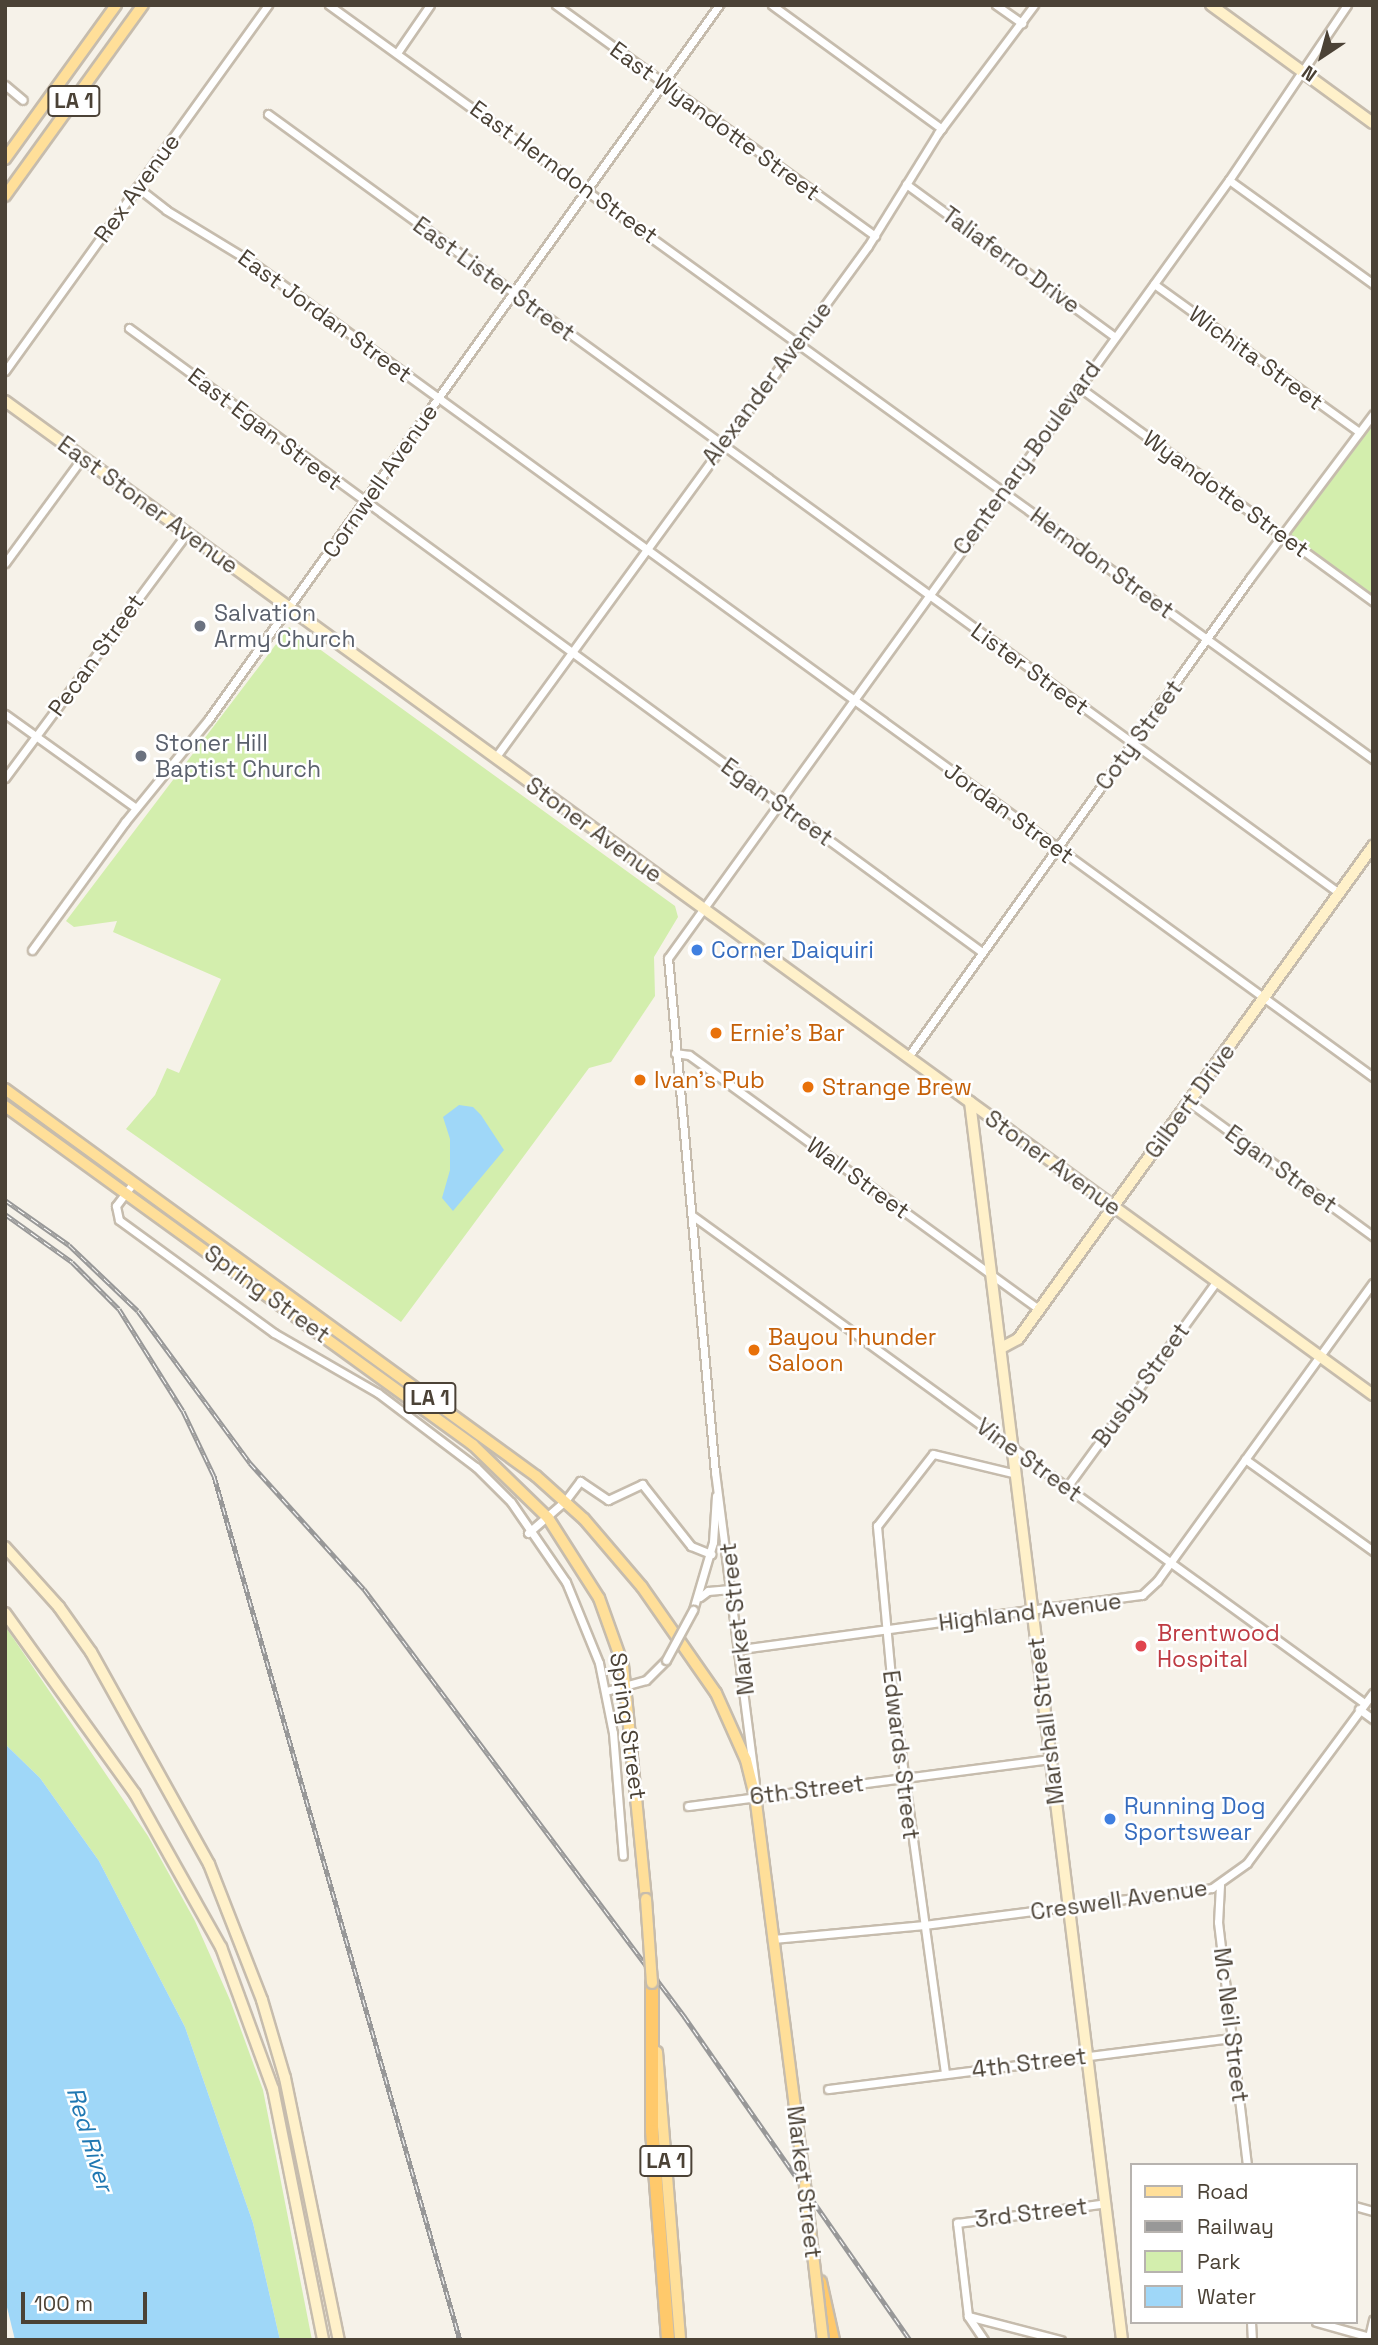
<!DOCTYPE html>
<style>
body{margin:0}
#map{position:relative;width:1378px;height:2345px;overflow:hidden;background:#f6f2e9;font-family:"Space Grotesk",sans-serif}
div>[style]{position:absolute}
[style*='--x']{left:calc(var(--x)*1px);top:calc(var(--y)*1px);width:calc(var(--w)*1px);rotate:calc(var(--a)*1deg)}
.green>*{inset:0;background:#d3eead}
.water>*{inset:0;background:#9fd7f8}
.roads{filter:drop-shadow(2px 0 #c6bcad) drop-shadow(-2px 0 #c6bcad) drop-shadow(0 2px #c6bcad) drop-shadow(0 -2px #c6bcad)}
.street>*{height:7px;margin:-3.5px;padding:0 3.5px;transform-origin:3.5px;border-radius:3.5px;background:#fff}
.secondary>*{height:10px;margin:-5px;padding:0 5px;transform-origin:5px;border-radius:5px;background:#fff1ca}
.primary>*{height:10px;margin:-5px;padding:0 5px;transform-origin:5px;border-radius:5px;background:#ffdf99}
.highway>*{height:12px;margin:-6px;padding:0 6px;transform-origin:6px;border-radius:6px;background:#ffc96b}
.rail>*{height:5px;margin-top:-2.5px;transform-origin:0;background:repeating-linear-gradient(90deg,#fff 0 8px,#989898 0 16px);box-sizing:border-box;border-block:2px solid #989898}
.bridges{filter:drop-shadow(2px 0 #c6bcad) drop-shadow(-2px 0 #c6bcad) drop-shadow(0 2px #c6bcad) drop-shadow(0 -2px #c6bcad)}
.street-bridge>*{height:7px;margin:-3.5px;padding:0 3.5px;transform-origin:3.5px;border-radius:3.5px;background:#fff}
.primary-bridge>*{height:10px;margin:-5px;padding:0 5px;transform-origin:5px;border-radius:5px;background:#ffdf99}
.dots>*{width:19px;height:19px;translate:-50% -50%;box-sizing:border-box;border:4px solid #fff;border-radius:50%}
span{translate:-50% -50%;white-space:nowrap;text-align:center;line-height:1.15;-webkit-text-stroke:5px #fff;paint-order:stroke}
.shield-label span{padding:2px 5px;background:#fff;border:2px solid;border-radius:5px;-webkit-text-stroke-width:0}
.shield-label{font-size:21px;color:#4b4236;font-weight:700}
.street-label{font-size:23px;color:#4b4236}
.worship-label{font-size:23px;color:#5b616d}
.left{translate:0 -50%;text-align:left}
.shop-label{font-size:23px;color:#366cbe}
.food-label{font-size:23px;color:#c56008}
.health-label{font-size:23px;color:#be3a42}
.water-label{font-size:24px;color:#2078b2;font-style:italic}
.frame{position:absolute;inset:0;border:7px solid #4b4236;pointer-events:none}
.legend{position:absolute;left:1130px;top:2163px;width:228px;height:161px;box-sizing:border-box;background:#fff;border:2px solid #b7b3af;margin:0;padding:9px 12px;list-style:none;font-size:21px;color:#4b4236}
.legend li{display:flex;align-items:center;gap:14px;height:35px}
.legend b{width:35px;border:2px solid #b7b3af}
.north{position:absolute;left:1287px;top:21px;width:70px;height:70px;-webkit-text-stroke:5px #fff;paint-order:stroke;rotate:216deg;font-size:19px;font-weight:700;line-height:28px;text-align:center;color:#4b4236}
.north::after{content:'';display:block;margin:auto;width:24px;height:32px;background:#4b4236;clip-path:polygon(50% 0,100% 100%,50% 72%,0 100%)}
.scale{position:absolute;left:21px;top:2292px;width:126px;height:32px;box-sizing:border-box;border:4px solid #4b4236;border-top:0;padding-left:9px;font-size:21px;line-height:24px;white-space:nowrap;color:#4b4236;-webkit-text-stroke:5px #fff;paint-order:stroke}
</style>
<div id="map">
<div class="green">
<i style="clip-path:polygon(1373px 417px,1373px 598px,1285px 535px)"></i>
<i style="clip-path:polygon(289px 627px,675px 906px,678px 917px,654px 957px,655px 996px,611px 1062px,589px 1068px,401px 1322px,126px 1129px,155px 1095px,167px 1068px,179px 1073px,221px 979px,113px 932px,117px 921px,74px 927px,66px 921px)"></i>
<i style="clip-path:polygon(5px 1626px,148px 1836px,195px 1921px,230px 2000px,263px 2090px,312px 2340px,280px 2340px,253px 2223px,185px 2027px,99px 1861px,40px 1778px,5px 1744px)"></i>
</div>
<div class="water">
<i style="clip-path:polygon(459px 1105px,473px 1107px,481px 1115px,504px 1150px,453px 1211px,442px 1198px,450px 1170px,450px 1139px,443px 1117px)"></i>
<i style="clip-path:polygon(5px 1744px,40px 1778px,99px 1861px,185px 2027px,253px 2223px,280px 2340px,15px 2340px,5px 2299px)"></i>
</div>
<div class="roads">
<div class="street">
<i style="--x:329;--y:5;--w:1288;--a:35.84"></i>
<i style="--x:556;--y:5;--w:394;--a:35.9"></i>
<i style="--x:772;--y:5;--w:210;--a:36.1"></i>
<i style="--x:996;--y:5;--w:32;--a:35"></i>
<i style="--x:397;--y:53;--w:58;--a:-55.5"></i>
<i style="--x:5;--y:85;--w:23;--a:40"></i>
<i style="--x:268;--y:114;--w:1324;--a:36.03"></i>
<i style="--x:1229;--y:180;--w:178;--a:35.8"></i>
<i style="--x:906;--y:184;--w:259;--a:36.2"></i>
<i style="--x:137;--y:187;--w:37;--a:38"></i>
<i style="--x:166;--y:210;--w:98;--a:31.3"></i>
<i style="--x:250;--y:261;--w:1388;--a:36"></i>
<i style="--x:1154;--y:284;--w:253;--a:35.8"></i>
<i style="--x:129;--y:328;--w:1057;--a:36.19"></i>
<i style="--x:5;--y:371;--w:451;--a:-54.3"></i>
<i style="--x:1079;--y:387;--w:364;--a:36.1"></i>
<i style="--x:5;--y:563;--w:132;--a:-53.7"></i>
<i style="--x:5;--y:714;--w:161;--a:35.7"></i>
<i style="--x:495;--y:758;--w:633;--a:-53.93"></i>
<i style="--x:868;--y:246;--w:133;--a:-58.2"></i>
<i style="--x:938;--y:133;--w:160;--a:-53.1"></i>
<i style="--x:5;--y:778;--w:305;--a:-53.4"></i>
<i style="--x:32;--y:950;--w:158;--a:-54"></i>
<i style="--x:125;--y:822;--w:132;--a:-50.9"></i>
<i style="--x:208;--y:720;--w:879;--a:-54.45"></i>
<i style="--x:675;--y:1053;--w:14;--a:8"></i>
<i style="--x:689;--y:1055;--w:432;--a:36"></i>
<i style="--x:908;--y:1057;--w:589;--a:-54.47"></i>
<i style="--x:1250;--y:578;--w:205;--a:-53.1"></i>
<i style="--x:1189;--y:1102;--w:228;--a:36.1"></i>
<i style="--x:134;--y:1182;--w:30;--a:127"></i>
<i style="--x:116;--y:1206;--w:14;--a:78"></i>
<i style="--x:119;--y:1220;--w:192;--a:36.1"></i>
<i style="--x:274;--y:1333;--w:120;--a:30"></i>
<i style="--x:378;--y:1393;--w:123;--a:37.1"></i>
<i style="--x:476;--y:1467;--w:49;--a:45"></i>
<i style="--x:511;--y:1502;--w:97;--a:55.5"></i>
<i style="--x:566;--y:1582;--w:87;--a:67.8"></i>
<i style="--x:599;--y:1663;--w:71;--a:78.7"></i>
<i style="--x:613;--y:1733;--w:123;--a:85.4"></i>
<i style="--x:693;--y:1216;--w:829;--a:35.97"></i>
<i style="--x:1245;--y:1459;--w:158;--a:35.7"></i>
<i style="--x:1067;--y:1487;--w:253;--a:-54"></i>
<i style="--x:528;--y:1533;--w:49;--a:-40.9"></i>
<i style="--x:565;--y:1501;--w:25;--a:-53"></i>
<i style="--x:580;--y:1481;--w:34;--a:34"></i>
<i style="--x:608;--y:1500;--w:38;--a:-25"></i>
<i style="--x:642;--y:1484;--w:79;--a:51.7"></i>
<i style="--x:691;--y:1546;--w:22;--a:22"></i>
<i style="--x:700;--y:1597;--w:10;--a:-37"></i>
<i style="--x:708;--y:1591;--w:25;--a:-5"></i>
<i style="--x:693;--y:1610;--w:71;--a:-73.6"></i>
<i style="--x:713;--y:1542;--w:46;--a:-86.3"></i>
<i style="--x:741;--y:1649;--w:405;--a:-7.7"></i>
<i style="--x:1142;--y:1595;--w:21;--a:-43"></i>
<i style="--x:1157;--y:1581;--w:368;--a:-54.1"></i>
<i style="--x:606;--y:1691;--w:41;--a:-15.4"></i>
<i style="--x:646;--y:1680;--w:28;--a:-45"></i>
<i style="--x:1359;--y:1709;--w:17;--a:36"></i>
<i style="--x:755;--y:1784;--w:314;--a:-97.3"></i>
<i style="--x:715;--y:1473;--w:517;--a:-95.21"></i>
<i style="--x:668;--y:958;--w:959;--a:-54.21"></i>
<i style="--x:1229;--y:180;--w:211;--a:-56"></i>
<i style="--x:688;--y:1806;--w:366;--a:-7.4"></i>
<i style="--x:1220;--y:1885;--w:37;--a:93"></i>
<i style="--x:1218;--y:1922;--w:245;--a:83.2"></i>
<i style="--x:773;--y:1939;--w:152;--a:-5.3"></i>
<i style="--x:924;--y:1925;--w:290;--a:-7.3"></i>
<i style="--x:1212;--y:1888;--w:43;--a:-35.5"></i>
<i style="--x:1247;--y:1863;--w:212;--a:-53.5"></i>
<i style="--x:945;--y:2073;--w:389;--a:-97.8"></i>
<i style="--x:892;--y:1688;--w:163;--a:-95.3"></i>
<i style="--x:877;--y:1526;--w:91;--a:-52.1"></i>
<i style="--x:933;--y:1454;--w:85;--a:13.5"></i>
<i style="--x:828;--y:2089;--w:407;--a:-7.2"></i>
<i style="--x:1355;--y:2206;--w:19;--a:16"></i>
<i style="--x:968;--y:2316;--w:96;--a:14.5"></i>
<i style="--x:1251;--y:2322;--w:18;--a:87"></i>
<i style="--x:1316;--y:2322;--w:59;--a:15.7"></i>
<i style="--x:1369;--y:2337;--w:18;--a:-77"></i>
<i style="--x:984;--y:2340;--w:29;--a:-124"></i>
<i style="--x:968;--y:2316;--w:94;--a:-96.7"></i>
<i style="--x:957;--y:2223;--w:150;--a:-7.6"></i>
</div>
<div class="secondary">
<i style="--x:1211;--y:5;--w:200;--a:36.1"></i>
<i style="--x:5;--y:401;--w:1691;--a:36"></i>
<i style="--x:970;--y:1102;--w:1247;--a:83"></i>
<i style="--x:1001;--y:1348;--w:19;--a:-28"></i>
<i style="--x:1018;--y:1339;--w:608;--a:-54.24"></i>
<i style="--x:5;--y:1547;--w:81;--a:48"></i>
<i style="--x:59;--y:1607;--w:55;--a:54.6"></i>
<i style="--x:91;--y:1652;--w:243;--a:60.9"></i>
<i style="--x:209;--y:1864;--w:146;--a:68.7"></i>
<i style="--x:262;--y:2000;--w:81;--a:73.6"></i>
<i style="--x:285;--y:2078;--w:268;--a:78.4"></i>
<i style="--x:5;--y:1613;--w:223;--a:54.3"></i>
<i style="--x:135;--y:1794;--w:176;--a:60.7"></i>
<i style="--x:221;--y:1947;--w:151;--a:69.9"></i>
<i style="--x:273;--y:2089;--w:256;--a:78.7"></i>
</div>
<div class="primary">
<i style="--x:5;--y:159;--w:190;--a:-54.2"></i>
<i style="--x:5;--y:196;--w:236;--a:-54.2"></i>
<i style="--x:5;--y:1089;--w:657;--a:36.09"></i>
<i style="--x:536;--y:1476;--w:64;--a:41.9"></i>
<i style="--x:584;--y:1519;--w:89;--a:49.5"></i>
<i style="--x:642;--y:1587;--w:129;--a:55.1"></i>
<i style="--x:716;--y:1693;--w:73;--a:65.9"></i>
<i style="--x:746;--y:1760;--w:36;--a:76"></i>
<i style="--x:755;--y:1795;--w:393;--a:82.7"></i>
<i style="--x:5;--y:1106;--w:578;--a:35.92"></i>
<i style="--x:473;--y:1445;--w:105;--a:44.2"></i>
<i style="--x:548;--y:1518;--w:95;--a:57.5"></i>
<i style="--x:599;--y:1598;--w:71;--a:70.3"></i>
<i style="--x:623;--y:1665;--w:235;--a:84.4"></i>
<i style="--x:657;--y:2052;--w:289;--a:85.4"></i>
</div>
<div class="highway">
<i style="--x:652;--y:1983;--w:148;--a:90"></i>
<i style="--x:652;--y:2131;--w:210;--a:85.6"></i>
<i style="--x:820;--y:2282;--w:59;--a:77.4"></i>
</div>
</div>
<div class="rail">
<i style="--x:5;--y:1200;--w:78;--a:35.1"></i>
<i style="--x:69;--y:1245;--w:95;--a:43.7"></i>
<i style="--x:138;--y:1311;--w:189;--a:53.6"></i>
<i style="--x:250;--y:1463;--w:170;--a:47.9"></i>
<i style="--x:364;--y:1589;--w:534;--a:53.15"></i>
<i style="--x:684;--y:2016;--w:395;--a:55.1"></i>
<i style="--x:5;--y:1214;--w:82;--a:35.6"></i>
<i style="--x:72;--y:1262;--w:66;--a:45"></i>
<i style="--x:119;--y:1309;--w:120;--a:57.9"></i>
<i style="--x:183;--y:1411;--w:72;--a:64.5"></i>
<i style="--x:214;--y:1476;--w:898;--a:74.11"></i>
</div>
<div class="bridges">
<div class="street-bridge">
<i style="--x:666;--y:1660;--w:57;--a:-61.6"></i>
</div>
<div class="primary-bridge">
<i style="--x:646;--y:1899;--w:84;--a:85.9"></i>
<i style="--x:805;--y:2185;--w:156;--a:83.4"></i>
</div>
</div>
<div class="dots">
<i style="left:200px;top:626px;background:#6b7280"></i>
<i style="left:141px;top:756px;background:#6b7280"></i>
<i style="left:697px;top:950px;background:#3f7fe0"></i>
<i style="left:716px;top:1033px;background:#e8710a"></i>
<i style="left:640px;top:1080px;background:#e8710a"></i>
<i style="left:808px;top:1087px;background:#e8710a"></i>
<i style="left:754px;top:1350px;background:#e8710a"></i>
<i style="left:1141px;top:1646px;background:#e0444e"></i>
<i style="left:1110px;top:1819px;background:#3f7fe0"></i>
</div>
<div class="shield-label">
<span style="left:74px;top:101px">LA 1</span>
<span style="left:430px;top:1398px">LA 1</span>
<span style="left:666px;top:2161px">LA 1</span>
</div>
<div class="street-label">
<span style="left:715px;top:121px;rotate:36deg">East Wyandotte Street</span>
<span style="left:564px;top:172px;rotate:36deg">East Herndon Street</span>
<span style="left:137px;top:188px;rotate:-54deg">Rex Avenue</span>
<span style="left:1011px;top:260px;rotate:36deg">Taliaferro Drive</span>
<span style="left:494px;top:279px;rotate:36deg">East Lister Street</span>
<span style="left:325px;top:316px;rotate:36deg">East Jordan Street</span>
<span style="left:1256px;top:358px;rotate:36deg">Wichita Street</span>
<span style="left:767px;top:383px;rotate:-53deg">Alexander Avenue</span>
<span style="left:265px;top:429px;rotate:37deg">East Egan Street</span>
<span style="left:1027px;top:458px;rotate:-54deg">Centenary Boulevard</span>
<span style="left:380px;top:481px;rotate:-55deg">Cornwell Avenue</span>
<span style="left:1226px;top:494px;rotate:36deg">Wyandotte Street</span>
<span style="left:148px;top:505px;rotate:36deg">East Stoner Avenue</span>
<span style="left:1102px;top:563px;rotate:36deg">Herndon Street</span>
<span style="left:96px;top:655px;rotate:-54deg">Pecan Street</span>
<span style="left:1030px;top:669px;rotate:36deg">Lister Street</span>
<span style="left:1139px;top:735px;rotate:-54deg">Coty Street</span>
<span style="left:777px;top:802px;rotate:36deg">Egan Street</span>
<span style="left:1009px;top:813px;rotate:36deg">Jordan Street</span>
<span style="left:594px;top:830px;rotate:36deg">Stoner Avenue</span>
<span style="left:1190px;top:1101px;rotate:-54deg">Gilbert Drive</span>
<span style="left:1053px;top:1163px;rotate:36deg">Stoner Avenue</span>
<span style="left:1281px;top:1169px;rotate:36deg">Egan Street</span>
<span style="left:858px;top:1178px;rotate:36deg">Wall Street</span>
<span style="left:267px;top:1294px;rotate:36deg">Spring Street</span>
<span style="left:1141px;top:1385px;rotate:-54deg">Busby Street</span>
<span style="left:1029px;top:1460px;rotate:36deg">Vine Street</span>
<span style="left:1030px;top:1612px;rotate:-7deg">Highland Avenue</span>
<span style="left:737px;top:1619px;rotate:-97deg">Market Street</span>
<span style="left:1046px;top:1721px;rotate:-97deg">Marshall Street</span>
<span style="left:628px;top:1726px;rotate:82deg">Spring Street</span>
<span style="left:901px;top:1755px;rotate:83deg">Edwards Street</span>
<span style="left:807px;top:1790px;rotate:-7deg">6th Street</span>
<span style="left:1119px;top:1900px;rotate:-8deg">Creswell Avenue</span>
<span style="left:1231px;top:2025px;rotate:83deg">Mc Neil Street</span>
<span style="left:1029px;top:2063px;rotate:-7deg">4th Street</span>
<span style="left:804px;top:2182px;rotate:83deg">Market Street</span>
<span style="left:1031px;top:2213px;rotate:-7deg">3rd Street</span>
</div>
<div class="worship-label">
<span class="left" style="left:214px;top:626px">Salvation<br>Army Church</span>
<span class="left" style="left:155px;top:756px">Stoner Hill<br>Baptist Church</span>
</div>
<div class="shop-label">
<span class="left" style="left:711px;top:950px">Corner Daiquiri</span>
<span class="left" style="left:1124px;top:1819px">Running Dog<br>Sportswear</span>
</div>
<div class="food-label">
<span class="left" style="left:730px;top:1033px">Ernie's Bar</span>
<span class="left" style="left:654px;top:1080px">Ivan's Pub</span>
<span class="left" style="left:822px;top:1087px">Strange Brew</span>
<span class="left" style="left:768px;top:1350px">Bayou Thunder<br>Saloon</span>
</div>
<div class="health-label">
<span class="left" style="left:1157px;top:1646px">Brentwood<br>Hospital</span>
</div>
<div class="water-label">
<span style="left:90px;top:2139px;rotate:73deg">Red River</span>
</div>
<div class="frame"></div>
<ul class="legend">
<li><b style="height:9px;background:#ffdf99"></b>Road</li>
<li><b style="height:9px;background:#989898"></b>Railway</li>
<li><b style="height:19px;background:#d3eead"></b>Park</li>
<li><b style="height:19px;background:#9fd7f8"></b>Water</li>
</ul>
<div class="north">N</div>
<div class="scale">100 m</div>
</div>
